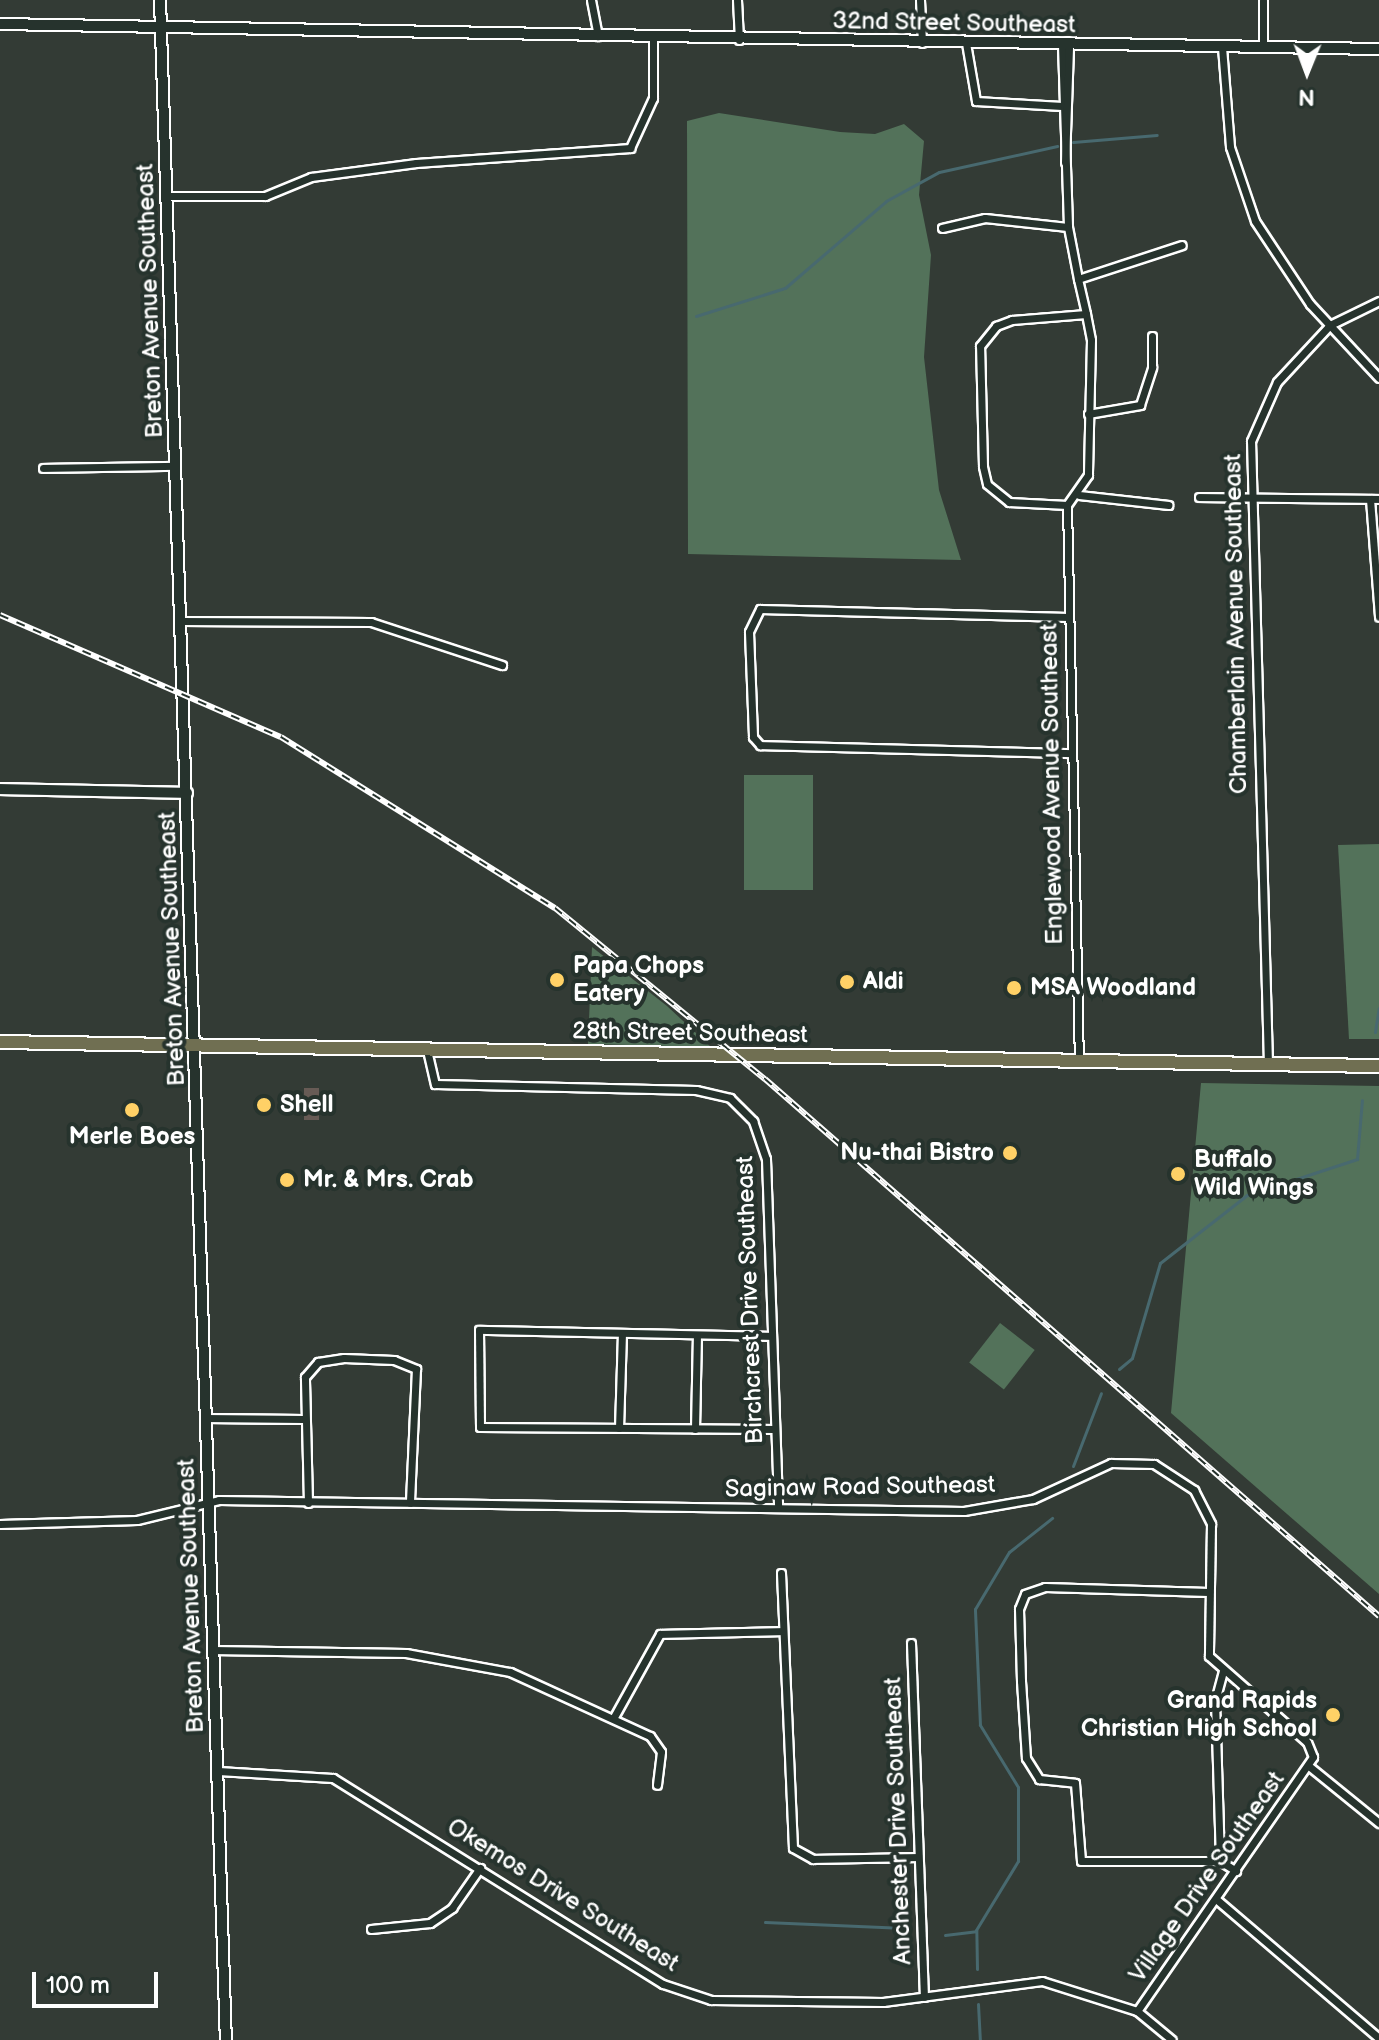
<!DOCTYPE html>
<style>
body{margin:0}
#map{position:relative;width:1379px;height:2040px;overflow:hidden;background:#333b35;font-family:"Balsamiq Sans",sans-serif}
div>[style]{position:absolute}
[style*='--x']{left:calc(var(--x)*1px);top:calc(var(--y)*1px);width:calc(var(--w)*1px);rotate:calc(var(--a)*1deg)}
.green>*{inset:0;background:#53725a;transform-origin:0 0}
.stream>*{height:3px;margin:-1.5px;padding:0 1.5px;transform-origin:1.5px;border-radius:1.5px;background:#48696f}
.building>*{inset:0;background:#675b55;transform-origin:0 0}
.roads{filter:drop-shadow(2px 0 #fff) drop-shadow(-2px 0 #fff) drop-shadow(0 2px #fff) drop-shadow(0 -2px #fff)}
.street>*{height:7px;margin:-3.5px;padding:0 3.5px;transform-origin:3.5px;border-radius:3.5px;background:#26332d}
.secondary>*{height:10px;margin:-5px;padding:0 5px;transform-origin:5px;border-radius:5px;background:#26332d}
.primary>*{height:12px;margin:-6px;padding:0 6px;transform-origin:6px;border-radius:6px;background:#706f52}
.rail>*{height:6px;margin-top:-3px;transform-origin:0;background:repeating-linear-gradient(90deg,#26332d 0 9px,#fff 0 18px);box-sizing:border-box;border-block:2px solid #fff}
.dots>*{width:22px;height:22px;translate:-50% -50%;box-sizing:border-box;border:4px solid #26332d;border-radius:50%}
span{translate:-50% -50%;white-space:nowrap;text-align:center;line-height:1.15;-webkit-text-stroke:8px #26332d;paint-order:stroke}
.street-label{font-size:24px;color:#fff}
.poi-label{font-size:24px;color:#fff;font-weight:700}
.left{translate:0 -50%;text-align:left}
.right{translate:-100% -50%;text-align:right}
.north{position:absolute;left:1267px;top:32px;width:80px;height:80px;-webkit-text-stroke:6px #26332d;paint-order:stroke;rotate:181deg;font-size:22px;font-weight:700;line-height:32px;text-align:center;color:#fff}
.north::after{content:'';display:block;margin:auto;width:28px;height:36px;background:#fff;clip-path:polygon(50% 0,100% 100%,50% 72%,0 100%)}
.scale{position:absolute;left:32px;top:1972px;width:126px;height:36px;box-sizing:border-box;border:4px solid #fff;border-top:0;padding-left:10px;font-size:24px;line-height:28px;white-space:nowrap;color:#fff;-webkit-text-stroke:6px #26332d;paint-order:stroke}
</style>
<div id="map">
<div class="green">
<i style="clip-path:polygon(719px 113px,840px 132px,875px 134px,904px 124px,924px 141px,919px 195px,931px 255px,924px 357px,939px 490px,961px 560px,688px 554px,687px 121px)"></i>
<i style="left:744px;top:775px;width:69px;height:115px"></i>
<i style="clip-path:polygon(1379px 844px,1379px 1039px,1349px 1039px,1338px 845px)"></i>
<i style="clip-path:polygon(592px 947px,667px 1006px,711px 1047px,588px 1044px)"></i>
<i style="clip-path:polygon(1201px 1083px,1379px 1086px,1379px 1594px,1171px 1413px)"></i>
<i style="left:1000px;top:1323px;width:44px;height:50px;rotate:38deg"></i>
</div>
<div class="stream">
<i style="--x:1073;--y:142;--w:84;--a:-4.8"></i>
<i style="--x:696;--y:316;--w:93;--a:-17.5"></i>
<i style="--x:785;--y:288;--w:133;--a:-40.7"></i>
<i style="--x:886;--y:201;--w:60;--a:-28.7"></i>
<i style="--x:939;--y:172;--w:121;--a:-12.4"></i>
<i style="--x:1375;--y:1032;--w:24;--a:-81"></i>
<i style="--x:1119;--y:1369;--w:17;--a:-40"></i>
<i style="--x:1132;--y:1358;--w:99;--a:-73.6"></i>
<i style="--x:1160;--y:1263;--w:110;--a:-38"></i>
<i style="--x:1247;--y:1195;--w:116;--a:-18.1"></i>
<i style="--x:1357;--y:1159;--w:59;--a:-85.2"></i>
<i style="--x:1073;--y:1466;--w:78;--a:-69"></i>
<i style="--x:765;--y:1922;--w:140;--a:2.5"></i>
<i style="--x:945;--y:1935;--w:31;--a:-7"></i>
<i style="--x:977;--y:1969;--w:39;--a:-91"></i>
<i style="--x:976;--y:1930;--w:81;--a:-58.7"></i>
<i style="--x:1018;--y:1861;--w:74;--a:-90"></i>
<i style="--x:1018;--y:1787;--w:73;--a:-121.5"></i>
<i style="--x:980;--y:1725;--w:116;--a:-92.5"></i>
<i style="--x:975;--y:1609;--w:66;--a:-59.2"></i>
<i style="--x:1009;--y:1552;--w:55;--a:-38.3"></i>
<i style="--x:978;--y:2004;--w:36;--a:87"></i>
</div>
<div class="building">
<i style="left:304px;top:1088px;width:15px;height:32px"></i>
</div>
<div class="roads">
<div class="street">
<i style="--x:591;--y:0;--w:37;--a:79"></i>
<i style="--x:737;--y:0;--w:40;--a:87.1"></i>
<i style="--x:920;--y:0;--w:43;--a:87.3"></i>
<i style="--x:966;--y:43;--w:59;--a:80.2"></i>
<i style="--x:976;--y:101;--w:86;--a:3.3"></i>
<i style="--x:1062;--y:45;--w:182;--a:88.1"></i>
<i style="--x:1068;--y:227;--w:53;--a:79.1"></i>
<i style="--x:1078;--y:279;--w:36;--a:77"></i>
<i style="--x:1086;--y:314;--w:26;--a:79"></i>
<i style="--x:1091;--y:340;--w:135;--a:91.3"></i>
<i style="--x:1088;--y:475;--w:37;--a:125"></i>
<i style="--x:1067;--y:505;--w:58;--a:-177"></i>
<i style="--x:1009;--y:502;--w:28;--a:-141"></i>
<i style="--x:987;--y:484;--w:18;--a:-103"></i>
<i style="--x:983;--y:466;--w:120;--a:-91.4"></i>
<i style="--x:980;--y:346;--w:26;--a:-51"></i>
<i style="--x:996;--y:326;--w:17;--a:-21"></i>
<i style="--x:1012;--y:320;--w:74;--a:-4.6"></i>
<i style="--x:1222;--y:47;--w:100;--a:85.4"></i>
<i style="--x:1230;--y:147;--w:78;--a:71.3"></i>
<i style="--x:1255;--y:221;--w:100;--a:56.5"></i>
<i style="--x:1310;--y:304;--w:101;--a:47"></i>
<i style="--x:1263;--y:48;--w:48;--a:-90"></i>
<i style="--x:1065;--y:162;--w:117;--a:-88"></i>
<i style="--x:166;--y:196;--w:99;--a:0"></i>
<i style="--x:265;--y:196;--w:50;--a:-22.4"></i>
<i style="--x:311;--y:177;--w:106;--a:-7.6"></i>
<i style="--x:416;--y:163;--w:215;--a:-4"></i>
<i style="--x:630;--y:148;--w:55;--a:-65.3"></i>
<i style="--x:653;--y:98;--w:60;--a:-90"></i>
<i style="--x:942;--y:228;--w:44;--a:-13.1"></i>
<i style="--x:985;--y:218;--w:83;--a:6.2"></i>
<i style="--x:1078;--y:279;--w:109;--a:-18.1"></i>
<i style="--x:1088;--y:414;--w:53;--a:-9.8"></i>
<i style="--x:1140;--y:405;--w:40;--a:-72"></i>
<i style="--x:1152;--y:367;--w:31;--a:-90"></i>
<i style="--x:43;--y:468;--w:133;--a:-0.9"></i>
<i style="--x:1079;--y:495;--w:90;--a:6.4"></i>
<i style="--x:1199;--y:497;--w:180;--a:0.6"></i>
<i style="--x:1370;--y:499;--w:118;--a:85.6"></i>
<i style="--x:1067;--y:505;--w:557;--a:88.77"></i>
<i style="--x:1068;--y:617;--w:308;--a:-178.5"></i>
<i style="--x:760;--y:609;--w:25;--a:116"></i>
<i style="--x:749;--y:632;--w:105;--a:87.8"></i>
<i style="--x:753;--y:737;--w:11;--a:49"></i>
<i style="--x:760;--y:745;--w:311;--a:1.5"></i>
<i style="--x:181;--y:621;--w:190;--a:0.3"></i>
<i style="--x:371;--y:622;--w:138;--a:18.2"></i>
<i style="--x:427;--y:1050;--w:35;--a:77"></i>
<i style="--x:435;--y:1084;--w:261;--a:1.3"></i>
<i style="--x:696;--y:1090;--w:35;--a:13"></i>
<i style="--x:730;--y:1098;--w:33;--a:45"></i>
<i style="--x:753;--y:1121;--w:40;--a:71.1"></i>
<i style="--x:766;--y:1159;--w:349;--a:88"></i>
<i style="--x:1268;--y:1064;--w:623;--a:-91.56"></i>
<i style="--x:1251;--y:441;--w:64;--a:-66.2"></i>
<i style="--x:1277;--y:382;--w:78;--a:-47.1"></i>
<i style="--x:1330;--y:325;--w:55;--a:-26.1"></i>
<i style="--x:772;--y:1336;--w:293;--a:-178.8"></i>
<i style="--x:479;--y:1330;--w:97;--a:89.4"></i>
<i style="--x:480;--y:1427;--w:295;--a:0.4"></i>
<i style="--x:205;--y:1418;--w:98;--a:0.6"></i>
<i style="--x:619;--y:1428;--w:94;--a:-88.2"></i>
<i style="--x:695;--y:1429;--w:93;--a:-88.8"></i>
<i style="--x:308;--y:1503;--w:126;--a:-91.4"></i>
<i style="--x:305;--y:1377;--w:20;--a:-49"></i>
<i style="--x:318;--y:1362;--w:26;--a:-9"></i>
<i style="--x:344;--y:1358;--w:50;--a:2.3"></i>
<i style="--x:394;--y:1360;--w:24;--a:22"></i>
<i style="--x:416;--y:1369;--w:134;--a:92.6"></i>
<i style="--x:0;--y:1524;--w:137;--a:-1.7"></i>
<i style="--x:137;--y:1520;--w:84;--a:-13.7"></i>
<i style="--x:219;--y:1500;--w:745;--a:0.85"></i>
<i style="--x:964;--y:1511;--w:70;--a:-9.9"></i>
<i style="--x:1033;--y:1499;--w:86;--a:-24.8"></i>
<i style="--x:1111;--y:1463;--w:43;--a:1.3"></i>
<i style="--x:1154;--y:1464;--w:48;--a:33"></i>
<i style="--x:1194;--y:1490;--w:38;--a:63"></i>
<i style="--x:1211;--y:1524;--w:132;--a:90.9"></i>
<i style="--x:1209;--y:1656;--w:130;--a:41.3"></i>
<i style="--x:1307;--y:1742;--w:16;--a:68"></i>
<i style="--x:1313;--y:1757;--w:309;--a:124.7"></i>
<i style="--x:781;--y:1573;--w:275;--a:87.5"></i>
<i style="--x:793;--y:1848;--w:23;--a:29"></i>
<i style="--x:813;--y:1859;--w:103;--a:-1.1"></i>
<i style="--x:1208;--y:1592;--w:163;--a:-178.2"></i>
<i style="--x:1045;--y:1587;--w:21;--a:161"></i>
<i style="--x:1025;--y:1594;--w:16;--a:112"></i>
<i style="--x:1019;--y:1609;--w:72;--a:88.4"></i>
<i style="--x:1021;--y:1681;--w:77;--a:86.3"></i>
<i style="--x:1026;--y:1758;--w:25;--a:58"></i>
<i style="--x:1039;--y:1779;--w:36;--a:6"></i>
<i style="--x:1075;--y:1783;--w:78;--a:85.6"></i>
<i style="--x:1081;--y:1861;--w:139;--a:0"></i>
<i style="--x:911;--y:1643;--w:354;--a:87.9"></i>
<i style="--x:212;--y:1650;--w:194;--a:0.9"></i>
<i style="--x:406;--y:1653;--w:106;--a:10.4"></i>
<i style="--x:510;--y:1672;--w:154;--a:24.6"></i>
<i style="--x:650;--y:1736;--w:19;--a:55"></i>
<i style="--x:661;--y:1752;--w:33;--a:97"></i>
<i style="--x:1223;--y:1671;--w:31;--a:105"></i>
<i style="--x:1215;--y:1701;--w:160;--a:88.2"></i>
<i style="--x:1220;--y:1861;--w:19;--a:32"></i>
<i style="--x:614;--y:1717;--w:95;--a:-61"></i>
<i style="--x:660;--y:1634;--w:123;--a:-1.4"></i>
<i style="--x:1310;--y:1767;--w:89;--a:39.1"></i>
<i style="--x:218;--y:1771;--w:115;--a:3.5"></i>
<i style="--x:333;--y:1778;--w:389;--a:32"></i>
<i style="--x:663;--y:1984;--w:51;--a:18.4"></i>
<i style="--x:711;--y:2000;--w:172;--a:0.7"></i>
<i style="--x:883;--y:2002;--w:160;--a:-7.5"></i>
<i style="--x:1042;--y:1981;--w:100;--a:17.5"></i>
<i style="--x:1137;--y:2011;--w:45;--a:39.6"></i>
<i style="--x:1216;--y:1899;--w:214;--a:40.5"></i>
<i style="--x:371;--y:1929;--w:59;--a:-5.8"></i>
<i style="--x:430;--y:1923;--w:27;--a:-34"></i>
<i style="--x:452;--y:1908;--w:49;--a:-55"></i>
</div>
<div class="secondary">
<i style="--x:160;--y:0;--w:2041;--a:88.15"></i>
<i style="--x:0;--y:24;--w:1379;--a:1.04"></i>
<i style="--x:0;--y:789;--w:187;--a:1.2"></i>
</div>
<div class="primary">
<i style="--x:0;--y:1042;--w:1379;--a:1"></i>
</div>
</div>
<div class="rail">
<i style="--x:0;--y:615;--w:306;--a:23.5"></i>
<i style="--x:281;--y:737;--w:323;--a:32"></i>
<i style="--x:555;--y:908;--w:271;--a:39.2"></i>
<i style="--x:765;--y:1079;--w:816;--a:41.17"></i>
</div>
<div class="dots">
<i style="left:557px;top:980px;background:#ffd166"></i>
<i style="left:847px;top:982px;background:#ffd166"></i>
<i style="left:1014px;top:988px;background:#ffd166"></i>
<i style="left:264px;top:1105px;background:#ffd166"></i>
<i style="left:132px;top:1110px;background:#ffd166"></i>
<i style="left:1010px;top:1153px;background:#ffd166"></i>
<i style="left:1178px;top:1174px;background:#ffd166"></i>
<i style="left:287px;top:1180px;background:#ffd166"></i>
<i style="left:1333px;top:1715px;background:#ffd166"></i>
</div>
<div class="street-label">
<span style="left:954px;top:23px;rotate:1deg">32nd Street Southeast</span>
<span style="left:150px;top:301px;rotate:-92deg">Breton Avenue Southeast</span>
<span style="left:1236px;top:624px;rotate:-91deg">Chamberlain Avenue Southeast</span>
<span style="left:1052px;top:784px;rotate:-91deg">Englewood Avenue Southeast</span>
<span style="left:172px;top:949px;rotate:-92deg">Breton Avenue Southeast</span>
<span style="left:690px;top:1033px;rotate:1deg">28th Street Southeast</span>
<span style="left:750px;top:1300px;rotate:-92deg">Birchcrest Drive Southeast</span>
<span style="left:860px;top:1487px;rotate:-1deg">Saginaw Road Southeast</span>
<span style="left:191px;top:1596px;rotate:-92deg">Breton Avenue Southeast</span>
<span style="left:898px;top:1821px;rotate:-92deg">Anchester Drive Southeast</span>
<span style="left:1207px;top:1877px;rotate:-55deg">Village Drive Southeast</span>
<span style="left:563px;top:1895px;rotate:32deg">Okemos Drive Southeast</span>
</div>
<div class="poi-label">
<span class="left" style="left:573px;top:980px">Papa Chops<br>Eatery</span>
<span class="left" style="left:863px;top:982px">Aldi</span>
<span class="left" style="left:1030px;top:988px">MSA Woodland</span>
<span class="left" style="left:280px;top:1105px">Shell</span>
<span style="left:132px;top:1137px">Merle Boes</span>
<span class="right" style="left:994px;top:1153px">Nu-thai Bistro</span>
<span class="left" style="left:1194px;top:1174px">Buffalo<br>Wild Wings</span>
<span class="left" style="left:303px;top:1180px">Mr. &amp; Mrs. Crab</span>
<span class="right" style="left:1317px;top:1715px">Grand Rapids<br>Christian High School</span>
</div>
<div class="north">N</div>
<div class="scale">100 m</div>
</div>
